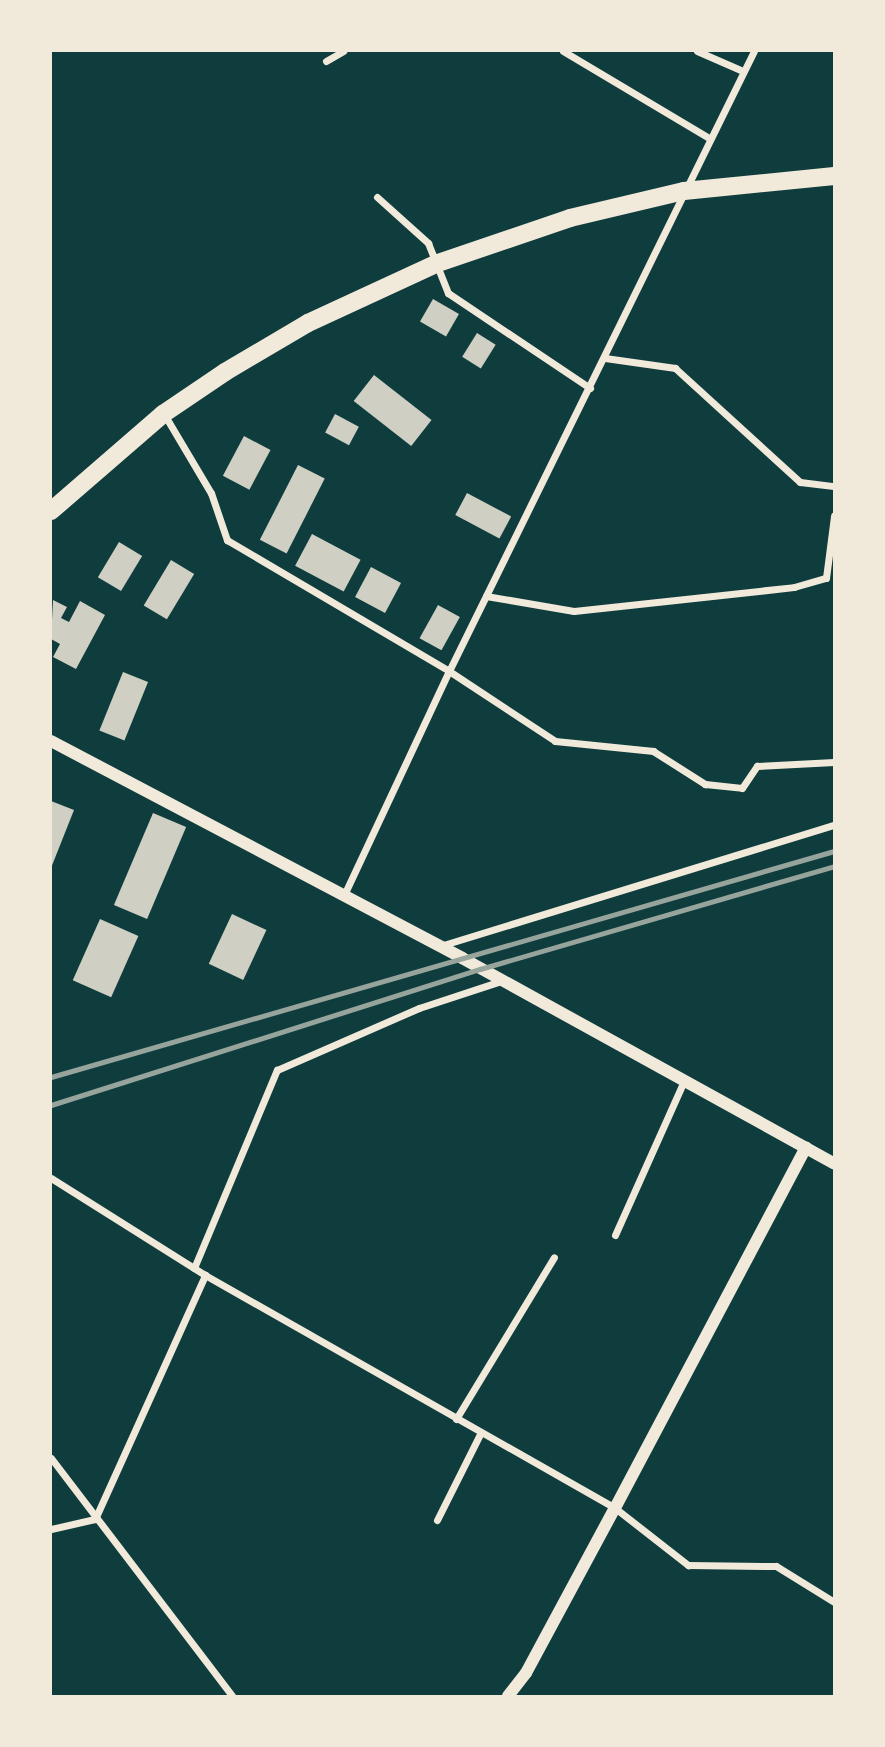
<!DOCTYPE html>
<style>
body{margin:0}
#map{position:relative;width:885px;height:1747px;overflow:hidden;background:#0f3d3e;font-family:Barlow,sans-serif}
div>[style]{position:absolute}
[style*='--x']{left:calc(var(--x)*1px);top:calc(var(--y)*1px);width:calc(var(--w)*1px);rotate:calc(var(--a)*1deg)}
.building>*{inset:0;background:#cfcfc3;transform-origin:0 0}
.minor>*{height:7px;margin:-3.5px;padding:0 3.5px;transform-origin:3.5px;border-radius:3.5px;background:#f1e9da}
.tertiary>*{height:12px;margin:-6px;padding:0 6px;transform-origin:6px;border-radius:6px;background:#f1e9da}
.primary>*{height:18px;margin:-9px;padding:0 9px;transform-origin:9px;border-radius:9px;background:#f1e9da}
.rail>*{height:5px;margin:-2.5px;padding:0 2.5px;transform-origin:2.5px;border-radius:2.5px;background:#97a49c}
span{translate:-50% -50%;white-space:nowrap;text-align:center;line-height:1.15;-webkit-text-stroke:7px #f1e9da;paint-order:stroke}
.frame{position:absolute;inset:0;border:52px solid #f1e9da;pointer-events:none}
</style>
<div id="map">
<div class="building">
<i style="left:433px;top:299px;width:30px;height:26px;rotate:30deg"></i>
<i style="left:477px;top:333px;width:22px;height:28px;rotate:32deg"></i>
<i style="left:374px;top:375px;width:73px;height:33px;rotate:38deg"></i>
<i style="left:335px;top:414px;width:27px;height:21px;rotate:28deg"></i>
<i style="left:244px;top:436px;width:30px;height:45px;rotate:28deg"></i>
<i style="left:298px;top:465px;width:30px;height:84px;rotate:27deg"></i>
<i style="left:467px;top:493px;width:50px;height:25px;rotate:28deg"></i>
<i style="left:312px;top:534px;width:55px;height:36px;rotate:28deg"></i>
<i style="left:119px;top:542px;width:27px;height:41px;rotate:31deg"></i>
<i style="left:171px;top:560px;width:27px;height:53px;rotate:31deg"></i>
<i style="left:371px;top:567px;width:34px;height:34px;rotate:28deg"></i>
<i style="clip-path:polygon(53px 600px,67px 607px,61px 618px,69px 622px,80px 601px,105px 615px,76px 669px,53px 657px,60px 644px,51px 639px)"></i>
<i style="left:438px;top:605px;width:25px;height:38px;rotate:29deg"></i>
<i style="left:123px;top:672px;width:27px;height:63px;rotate:22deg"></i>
<i style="clip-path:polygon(51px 801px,74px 810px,51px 868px)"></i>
<i style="left:153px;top:813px;width:36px;height:100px;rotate:23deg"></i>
<i style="left:232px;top:914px;width:38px;height:55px;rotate:25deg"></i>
<i style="left:100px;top:919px;width:42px;height:67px;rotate:24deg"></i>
</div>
<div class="minor">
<i style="--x:563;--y:51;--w:170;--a:30.8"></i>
<i style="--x:697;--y:51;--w:50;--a:23.5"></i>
<i style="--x:326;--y:61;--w:20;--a:-30"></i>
<i style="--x:377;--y:197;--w:69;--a:42"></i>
<i style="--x:428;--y:243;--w:54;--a:68.2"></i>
<i style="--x:448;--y:293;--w:171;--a:33.8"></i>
<i style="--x:605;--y:358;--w:71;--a:8.1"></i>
<i style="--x:675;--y:368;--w:169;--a:42.4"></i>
<i style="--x:800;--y:482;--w:34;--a:7"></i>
<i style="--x:164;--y:414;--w:92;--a:59.3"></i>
<i style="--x:211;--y:493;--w:50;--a:71.2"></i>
<i style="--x:227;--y:540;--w:258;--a:30.5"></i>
<i style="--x:449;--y:671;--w:127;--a:33.4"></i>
<i style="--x:555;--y:741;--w:99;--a:5.8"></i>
<i style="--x:653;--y:751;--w:62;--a:32.4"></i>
<i style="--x:705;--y:784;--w:37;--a:6"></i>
<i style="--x:742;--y:788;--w:27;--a:-56"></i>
<i style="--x:757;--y:766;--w:77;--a:-3"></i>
<i style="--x:486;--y:596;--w:89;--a:9.7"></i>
<i style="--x:574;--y:611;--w:221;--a:-6.2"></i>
<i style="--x:794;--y:587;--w:33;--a:-16"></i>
<i style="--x:826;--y:578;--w:63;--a:-82.6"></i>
<i style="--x:344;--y:895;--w:247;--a:-64.9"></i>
<i style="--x:449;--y:671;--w:691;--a:-63.81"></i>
<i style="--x:440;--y:946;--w:412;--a:-17.1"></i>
<i style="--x:51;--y:1178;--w:182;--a:32.2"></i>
<i style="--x:205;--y:1275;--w:472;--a:29.6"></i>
<i style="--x:615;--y:1508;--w:93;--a:38"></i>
<i style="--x:688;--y:1565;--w:88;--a:0.7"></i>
<i style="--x:776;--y:1566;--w:68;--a:31.8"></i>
<i style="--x:615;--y:1235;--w:169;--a:-65.9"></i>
<i style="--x:194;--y:1268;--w:215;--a:-67.3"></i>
<i style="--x:277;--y:1070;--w:155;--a:-23.6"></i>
<i style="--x:419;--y:1008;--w:86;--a:-18.2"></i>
<i style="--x:456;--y:1419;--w:189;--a:-58.8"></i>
<i style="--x:51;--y:1458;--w:299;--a:52.7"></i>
<i style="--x:437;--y:1520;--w:98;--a:-63.4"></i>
<i style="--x:51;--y:1529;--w:45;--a:-12.8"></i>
<i style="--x:95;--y:1519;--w:268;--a:-65.7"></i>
</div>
<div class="tertiary">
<i style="--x:51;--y:741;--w:465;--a:27.8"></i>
<i style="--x:462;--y:958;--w:425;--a:28.9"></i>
<i style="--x:508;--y:1696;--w:29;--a:-52"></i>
<i style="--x:526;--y:1673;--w:187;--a:-61.7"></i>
<i style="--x:615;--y:1508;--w:408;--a:-62.1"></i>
</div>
<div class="primary">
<i style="--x:51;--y:511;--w:148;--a:-40.9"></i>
<i style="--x:163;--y:414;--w:75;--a:-34.1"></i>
<i style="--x:225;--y:372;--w:96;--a:-30.6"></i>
<i style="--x:308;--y:323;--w:143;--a:-24.8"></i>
<i style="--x:438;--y:263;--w:139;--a:-18.8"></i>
<i style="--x:570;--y:218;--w:117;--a:-13.3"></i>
<i style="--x:684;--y:191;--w:151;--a:-5.7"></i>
</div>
<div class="rail">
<i style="--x:51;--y:1077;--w:815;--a:-16.1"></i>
<i style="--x:51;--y:1105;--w:450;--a:-17.6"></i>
<i style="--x:480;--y:969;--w:369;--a:-16.2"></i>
</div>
<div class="frame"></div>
</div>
